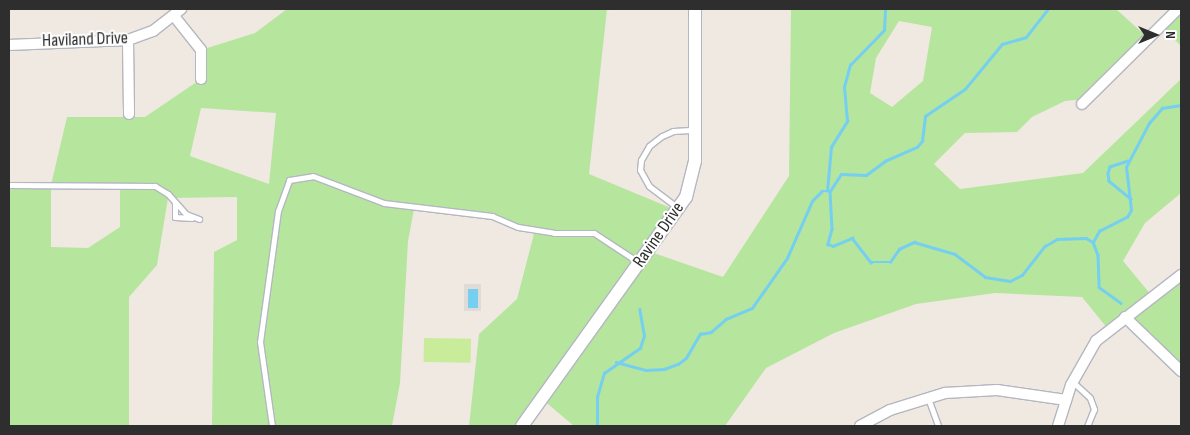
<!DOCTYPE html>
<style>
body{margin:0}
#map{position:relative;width:1190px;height:435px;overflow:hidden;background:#efe9e1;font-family:"Sofia Sans Condensed",sans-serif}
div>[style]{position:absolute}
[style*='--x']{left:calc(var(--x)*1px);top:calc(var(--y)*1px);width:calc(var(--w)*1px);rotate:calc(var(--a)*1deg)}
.green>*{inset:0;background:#b6e59e}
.pitch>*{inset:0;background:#c9ec9a;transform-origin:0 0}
.plaza>*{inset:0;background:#dfdcd8;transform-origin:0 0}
.water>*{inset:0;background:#75cff0;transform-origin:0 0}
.stream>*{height:2.5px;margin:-1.25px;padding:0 1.25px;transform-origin:1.25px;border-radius:1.25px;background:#75cff0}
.roads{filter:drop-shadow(1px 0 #b4b7c1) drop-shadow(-1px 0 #b4b7c1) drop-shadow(0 1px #b4b7c1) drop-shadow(0 -1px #b4b7c1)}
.service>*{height:5px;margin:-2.5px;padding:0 2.5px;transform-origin:2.5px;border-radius:2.5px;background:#fff}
.minor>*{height:10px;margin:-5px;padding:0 5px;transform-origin:5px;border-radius:5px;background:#fff}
.tertiary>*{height:12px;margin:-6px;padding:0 6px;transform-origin:6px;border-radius:6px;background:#fff}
span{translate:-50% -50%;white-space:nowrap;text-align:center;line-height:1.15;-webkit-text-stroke:4px #fff;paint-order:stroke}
.street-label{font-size:18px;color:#2e2e2e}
.frame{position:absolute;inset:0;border:10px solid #2e2e2e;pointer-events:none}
.north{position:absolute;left:1130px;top:10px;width:50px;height:50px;-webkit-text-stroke:4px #fff;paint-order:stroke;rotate:90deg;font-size:14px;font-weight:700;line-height:20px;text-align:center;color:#2e2e2e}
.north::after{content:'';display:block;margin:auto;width:18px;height:22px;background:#2e2e2e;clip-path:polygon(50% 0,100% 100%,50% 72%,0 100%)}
</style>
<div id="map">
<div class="green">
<i style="clip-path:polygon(evenodd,287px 9px,607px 9px,589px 174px,678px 211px,648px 251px,723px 277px,789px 176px,791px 9px,1116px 9px,1148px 38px,1087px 99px,1065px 101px,1032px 117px,1017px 132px,965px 133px,934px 164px,960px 189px,1083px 173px,1181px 79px,1181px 193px,1145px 223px,1123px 261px,1152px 296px,1181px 277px,1181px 371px,1125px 317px,1108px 329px,1082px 297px,995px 293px,916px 304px,834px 333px,766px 368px,725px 426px,574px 426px,542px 399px,522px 426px,469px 426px,479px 334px,517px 299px,535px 230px,492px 216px,414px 209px,408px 241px,400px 383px,392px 426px,212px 426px,214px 252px,237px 240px,237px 197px,168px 198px,157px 265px,129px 297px,129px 426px,9px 426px,9px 185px,51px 185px,67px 117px,145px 117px,201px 79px,201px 50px,255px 33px,287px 9px,899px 21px,932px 27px,923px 81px,892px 107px,870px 93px,876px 58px,899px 21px,287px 9px,201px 108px,276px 113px,269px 184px,190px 156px,201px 108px,287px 9px,51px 185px,120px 186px,120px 227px,88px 248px,51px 247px,51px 185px)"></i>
<i style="clip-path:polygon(1181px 9px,1181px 46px,1161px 26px)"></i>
</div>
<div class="pitch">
<i style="left:424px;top:338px;width:47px;height:24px;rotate:1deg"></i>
</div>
<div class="plaza">
<i style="left:464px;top:284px;width:17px;height:27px"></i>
</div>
<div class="water">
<i style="left:468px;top:289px;width:10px;height:19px"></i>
</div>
<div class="stream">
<i style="--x:1128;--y:161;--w:19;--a:162"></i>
<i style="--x:1110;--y:167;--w:6;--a:108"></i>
<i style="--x:1108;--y:173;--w:8;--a:83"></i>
<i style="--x:1109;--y:181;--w:28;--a:39"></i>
<i style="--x:827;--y:191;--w:44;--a:-84.8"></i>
<i style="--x:831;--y:147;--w:31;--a:-58"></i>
<i style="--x:847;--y:121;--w:34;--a:-95"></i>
<i style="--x:844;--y:87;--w:23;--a:-75"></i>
<i style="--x:850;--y:65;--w:49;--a:-45.8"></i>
<i style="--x:884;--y:30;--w:21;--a:-87"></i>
<i style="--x:830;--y:191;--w:38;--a:87"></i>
<i style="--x:832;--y:229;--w:16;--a:105"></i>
<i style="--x:828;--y:244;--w:5;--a:22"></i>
<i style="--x:833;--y:246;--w:21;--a:-23"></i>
<i style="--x:852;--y:238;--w:31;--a:52"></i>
<i style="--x:871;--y:262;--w:19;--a:0"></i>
<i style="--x:890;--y:262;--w:16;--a:-55"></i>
<i style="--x:899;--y:249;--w:17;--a:-25"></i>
<i style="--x:914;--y:242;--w:43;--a:16.3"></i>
<i style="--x:955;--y:254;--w:38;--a:37"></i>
<i style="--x:985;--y:277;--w:25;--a:9"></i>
<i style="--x:1010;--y:281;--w:13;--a:-27"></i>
<i style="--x:1022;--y:275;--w:37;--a:-52"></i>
<i style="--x:1045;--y:246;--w:14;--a:-30"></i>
<i style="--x:1057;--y:239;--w:29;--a:-2"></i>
<i style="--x:1086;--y:238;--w:8;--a:30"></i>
<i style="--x:1093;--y:242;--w:14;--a:69"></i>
<i style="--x:1098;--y:255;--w:32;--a:88"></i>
<i style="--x:1099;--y:287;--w:27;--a:36"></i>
<i style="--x:1093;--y:242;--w:13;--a:-61"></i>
<i style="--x:1099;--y:231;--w:31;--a:-27"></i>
<i style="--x:1127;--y:217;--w:8;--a:-60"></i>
<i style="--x:1131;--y:210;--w:43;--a:-96.6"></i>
<i style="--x:1126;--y:167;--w:50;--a:-62.4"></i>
<i style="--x:1149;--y:123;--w:20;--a:-49"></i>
<i style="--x:1162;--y:108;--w:19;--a:-9"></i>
<i style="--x:616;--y:362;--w:31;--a:15"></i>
<i style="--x:646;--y:370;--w:18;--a:-3"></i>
<i style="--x:664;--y:369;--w:15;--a:-20"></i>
<i style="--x:678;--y:364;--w:10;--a:-37"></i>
<i style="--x:686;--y:358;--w:28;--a:-60"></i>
<i style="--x:700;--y:334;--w:11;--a:-10"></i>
<i style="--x:711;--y:332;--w:20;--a:-41"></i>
<i style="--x:726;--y:319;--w:28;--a:-23"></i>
<i style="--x:752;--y:308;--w:61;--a:-55"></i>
<i style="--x:787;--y:258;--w:62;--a:-66.3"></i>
<i style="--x:812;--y:201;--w:14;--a:-45"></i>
<i style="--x:822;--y:191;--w:8;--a:0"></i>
<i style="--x:830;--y:191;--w:20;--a:-57"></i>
<i style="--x:841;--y:174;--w:25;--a:2"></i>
<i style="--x:866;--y:175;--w:24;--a:-36"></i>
<i style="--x:885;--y:161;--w:35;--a:-24"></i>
<i style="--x:917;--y:147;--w:8;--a:-50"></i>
<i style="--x:922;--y:141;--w:25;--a:-83"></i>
<i style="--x:925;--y:116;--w:48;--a:-34"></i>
<i style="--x:965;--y:89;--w:58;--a:-50.6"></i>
<i style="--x:1002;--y:44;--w:25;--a:-16"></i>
<i style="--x:1026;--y:37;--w:36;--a:-52"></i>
<i style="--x:597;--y:426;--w:29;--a:-90"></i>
<i style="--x:597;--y:397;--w:25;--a:-74"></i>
<i style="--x:604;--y:373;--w:44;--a:-34.8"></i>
<i style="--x:640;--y:348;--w:13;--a:-72"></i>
<i style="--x:644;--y:336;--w:27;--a:-100"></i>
</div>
<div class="roads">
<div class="service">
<i style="--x:9;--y:185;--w:146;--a:0.4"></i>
<i style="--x:155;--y:186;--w:15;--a:32"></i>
<i style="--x:168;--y:194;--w:27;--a:48"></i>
<i style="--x:186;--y:214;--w:14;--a:21"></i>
<i style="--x:175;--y:203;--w:14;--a:90"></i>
<i style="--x:175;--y:217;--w:17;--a:3"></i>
<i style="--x:678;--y:208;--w:36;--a:-143"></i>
<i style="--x:649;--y:186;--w:18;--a:-119"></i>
<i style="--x:640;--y:170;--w:10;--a:-84"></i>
<i style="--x:641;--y:160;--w:16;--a:-60"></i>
<i style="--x:649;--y:146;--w:16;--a:-38"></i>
<i style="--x:662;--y:136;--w:12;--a:-24"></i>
<i style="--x:673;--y:131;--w:22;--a:-3"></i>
<i style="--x:1073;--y:382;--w:23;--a:43"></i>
<i style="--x:1090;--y:398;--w:12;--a:70"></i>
<i style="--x:1094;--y:409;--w:18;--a:112"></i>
<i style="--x:928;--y:398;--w:30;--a:70"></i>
<i style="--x:272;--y:426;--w:85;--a:-98.1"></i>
<i style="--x:260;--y:342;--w:132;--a:-82.2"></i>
<i style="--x:278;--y:211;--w:33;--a:-70"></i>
<i style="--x:289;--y:180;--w:24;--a:-9"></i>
<i style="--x:313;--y:176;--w:76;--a:20.8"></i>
<i style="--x:384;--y:203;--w:109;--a:6.9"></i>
<i style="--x:492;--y:216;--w:28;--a:23"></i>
<i style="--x:518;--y:227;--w:36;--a:9"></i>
<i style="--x:554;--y:233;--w:40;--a:0"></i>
<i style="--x:594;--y:233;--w:53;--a:33.4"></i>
</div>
<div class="minor">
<i style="--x:174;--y:16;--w:43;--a:51.5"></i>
<i style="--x:201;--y:50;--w:29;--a:90"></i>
<i style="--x:128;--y:40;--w:74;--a:89.2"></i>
<i style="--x:9;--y:45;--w:119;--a:-2.4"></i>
<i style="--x:128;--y:40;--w:27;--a:-20"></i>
<i style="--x:153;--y:31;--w:36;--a:-38"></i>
<i style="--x:1082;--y:104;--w:135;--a:-44.7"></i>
<i style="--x:1125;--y:317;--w:78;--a:44"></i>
<i style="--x:860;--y:426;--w:34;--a:-28"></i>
<i style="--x:890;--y:410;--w:58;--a:-17.2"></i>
<i style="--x:945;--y:393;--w:52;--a:-3.3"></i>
<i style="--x:997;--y:390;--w:70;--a:8.2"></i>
<i style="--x:1058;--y:426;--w:43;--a:-72.4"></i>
<i style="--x:1071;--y:385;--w:51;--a:-60.4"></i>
<i style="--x:1096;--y:341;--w:108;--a:-37.8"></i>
</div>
<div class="tertiary">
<i style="--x:522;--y:426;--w:282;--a:-54.4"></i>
<i style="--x:686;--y:197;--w:37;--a:-76"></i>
<i style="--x:695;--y:161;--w:152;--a:-90"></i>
</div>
</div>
<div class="street-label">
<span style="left:85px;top:40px;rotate:-2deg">Haviland Drive</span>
<span style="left:659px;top:235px;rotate:-55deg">Ravine Drive</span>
</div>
<div class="frame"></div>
<div class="north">N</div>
</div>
